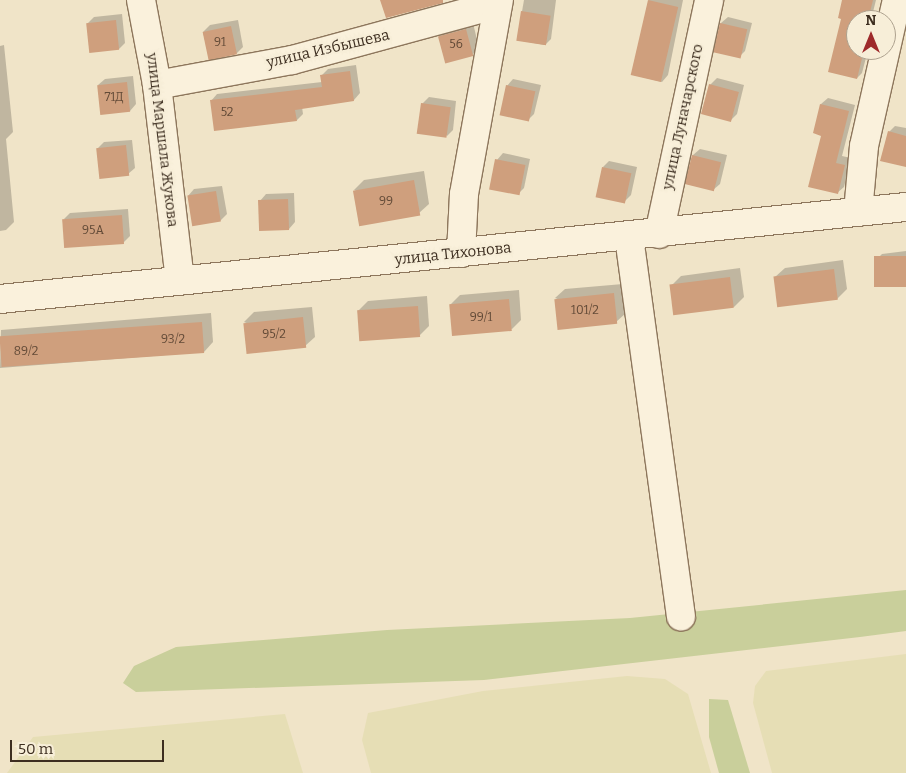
<!DOCTYPE html>
<meta charset="utf-8">
<style>
body{margin:0}
#map{position:relative;width:906px;height:773px;overflow:hidden;background:#f0e4c8;font-family:Bitter,serif}
div>[style]{position:absolute}
[style*='--x']{left:calc(var(--x)*1px);top:calc(var(--y)*1px);width:calc(var(--w)*1px);rotate:calc(var(--a)*1deg)}
.farmland>*{inset:0;background:#e6deb5}
.green>*{inset:0;background:#c9cf9b}
.shadow>*{inset:0;background:#0003}
.building>*{inset:0;background:#cf9f7d;transform-origin:0 0}
.roads{filter:drop-shadow(1px 0 #8d765c) drop-shadow(-1px 0 #8d765c) drop-shadow(0 1px #8d765c) drop-shadow(0 -1px #8d765c)}
.minor>*{height:28px;margin:-14px;padding:0 14px;transform-origin:14px;border-radius:14px;background:#faf1dc}
span{translate:-50% -50%;white-space:nowrap;text-align:center;line-height:1.15;-webkit-text-stroke:4.5px #f7eed8;paint-order:stroke}
.number-label{font-size:12px;color:#624a37}
.number-label span{-webkit-text-stroke-width:0}
.street-label{font-size:15px;color:#3d2e20}
.north{position:absolute;left:846px;top:10px;width:50px;height:50px;box-sizing:border-box;background:#f7eed8;border:1px solid #ada18e;border-radius:50%;rotate:0deg;font-size:14px;font-weight:700;line-height:20px;text-align:center;color:#3d2e20}
.north::after{content:'';display:block;margin:auto;width:18px;height:22px;background:#9e2a2b;clip-path:polygon(50% 0,100% 100%,50% 72%,0 100%)}
.scale{position:absolute;left:10px;top:740px;width:154px;height:22px;box-sizing:border-box;border:2px solid #3d2e20;border-top:0;padding-left:6px;font-size:15px;line-height:18px;white-space:nowrap;color:#3d2e20;-webkit-text-stroke:4px #f7eed8;paint-order:stroke}
</style>
<div id="map">
<div class="farmland">
<i style="clip-path:polygon(906px 654px,906px 773px,772px 773px,753px 703px,755px 686px,766px 671px)"></i>
<i style="clip-path:polygon(627px 676px,665px 679px,688px 694px,711px 773px,371px 773px,362px 740px,368px 713px,483px 691px)"></i>
<i style="clip-path:polygon(285px 714px,303px 773px,7px 773px,33px 737px)"></i>
</div>
<div class="green">
<i style="clip-path:polygon(906px 590px,906px 631px,860px 637px,484px 680px,136px 692px,123px 683px,134px 666px,176px 647px,387px 630px,630px 618px)"></i>
<i style="clip-path:polygon(709px 699px,728px 700px,750px 773px,719px 773px,709px 737px)"></i>
</div>
<div class="shadow">
<i style="clip-path:polygon(524px 0,556px 0,551px 39px,545px 45px,517px 40px)"></i>
<i style="clip-path:polygon(649px 0,683px 0,668px 75px,662px 82px,634px 75px)"></i>
<i style="clip-path:polygon(843px 0,876px 0,871px 20px,856px 20px,856px 50px,868px 50px,862px 73px,857px 78px,843px 18px)"></i>
<i style="clip-path:polygon(122px 14px,125px 43px,119px 49px,87px 24px,94px 17px)"></i>
<i style="clip-path:polygon(728px 17px,752px 23px,745px 51px,739px 57px,715px 52px,721px 23px)"></i>
<i style="clip-path:polygon(238px 20px,243px 47px,237px 53px,209px 58px,203px 32px,210px 25px)"></i>
<i style="clip-path:polygon(473px 23px,479px 48px,472px 55px,439px 37px,445px 31px)"></i>
<i style="clip-path:polygon(4px 45px,13px 132px,6px 139px,14px 222px,6px 230px,0 231px,0 46px)"></i>
<i style="clip-path:polygon(356px 65px,360px 93px,354px 100px,302px 107px,303px 114px,297px 120px,211px 101px,217px 94px,322px 82px,322px 75px,328px 69px)"></i>
<i style="clip-path:polygon(133px 76px,136px 104px,130px 111px,98px 85px,105px 79px)"></i>
<i style="clip-path:polygon(717px 78px,744px 85px,737px 114px,731px 120px,710px 85px)"></i>
<i style="clip-path:polygon(513px 79px,541px 85px,534px 114px,528px 120px,507px 86px)"></i>
<i style="clip-path:polygon(429px 97px,456px 101px,453px 130px,447px 136px,422px 104px)"></i>
<i style="clip-path:polygon(828px 98px,855px 105px,842px 156px,851px 158px,844px 187px,837px 193px,823px 135px,821px 104px)"></i>
<i style="clip-path:polygon(895px 126px,906px 128px,906px 166px,889px 132px)"></i>
<i style="clip-path:polygon(132px 140px,135px 168px,128px 174px,97px 149px,104px 142px)"></i>
<i style="clip-path:polygon(700px 149px,727px 155px,720px 184px,713px 190px,687px 184px,693px 155px)"></i>
<i style="clip-path:polygon(503px 153px,530px 159px,524px 188px,518px 194px,497px 160px)"></i>
<i style="clip-path:polygon(609px 161px,637px 167px,631px 195px,624px 202px,603px 167px)"></i>
<i style="clip-path:polygon(424px 171px,429px 204px,419px 213px,354px 190px,364px 180px)"></i>
<i style="clip-path:polygon(222px 186px,227px 214px,220px 221px,188px 196px,194px 189px)"></i>
<i style="clip-path:polygon(294px 193px,295px 222px,289px 229px,260px 201px,266px 194px)"></i>
<i style="clip-path:polygon(128px 209px,130px 236px,123px 243px,64px 219px,70px 213px)"></i>
<i style="clip-path:polygon(906px 251px,906px 286px,876px 260px,882px 254px)"></i>
<i style="clip-path:polygon(843px 260px,847px 289px,837px 299px,775px 277px,785px 268px)"></i>
<i style="clip-path:polygon(740px 268px,744px 297px,734px 307px,672px 285px,681px 276px)"></i>
<i style="clip-path:polygon(623px 284px,626px 313px,616px 322px,555px 298px,565px 289px)"></i>
<i style="clip-path:polygon(519px 290px,521px 320px,512px 329px,450px 305px,460px 295px)"></i>
<i style="clip-path:polygon(427px 296px,429px 326px,420px 335px,358px 311px,368px 301px)"></i>
<i style="clip-path:polygon(312px 307px,315px 337px,305px 346px,244px 322px,254px 312px)"></i>
<i style="clip-path:polygon(211px 313px,213px 342px,204px 352px,0 368px,1px 330px)"></i>
</div>
<div class="building">
<i style="clip-path:polygon(380px 0,443px 0,443px 3px,386px 18px)"></i>
<i style="left:648px;top:0;width:31px;height:77px;rotate:13deg"></i>
<i style="clip-path:polygon(842px 0,873px 0,868px 20px,856px 20px,856px 50px,864px 50px,857px 79px,828px 72px,841px 19px,838px 18px)"></i>
<i style="left:521px;top:11px;width:30px;height:30px;rotate:9deg"></i>
<i style="left:116px;top:20px;width:30px;height:30px;rotate:84deg"></i>
<i style="left:720px;top:23px;width:28px;height:30px;rotate:13deg"></i>
<i style="left:231px;top:26px;width:29px;height:29px;rotate:78deg"></i>
<i style="left:466px;top:29px;width:28px;height:29px;rotate:75deg"></i>
<i style="clip-path:polygon(350px 71px,354px 101px,295px 110px,297px 121px,214px 131px,210px 100px,322px 87px,320px 75px)"></i>
<i style="left:127px;top:82px;width:30px;height:30px;rotate:84deg"></i>
<i style="left:709px;top:84px;width:31px;height:31px;rotate:15deg"></i>
<i style="left:506px;top:85px;width:30px;height:31px;rotate:12deg"></i>
<i style="left:421px;top:103px;width:30px;height:31px;rotate:8deg"></i>
<i style="clip-path:polygon(820px 104px,849px 111px,836px 163px,845px 165px,838px 194px,808px 187px,821px 136px,813px 133px)"></i>
<i style="clip-path:polygon(888px 131px,906px 136px,906px 167px,880px 161px)"></i>
<i style="left:126px;top:145px;width:31px;height:30px;rotate:84deg"></i>
<i style="left:692px;top:155px;width:30px;height:30px;rotate:14deg"></i>
<i style="left:495px;top:159px;width:31px;height:31px;rotate:11deg"></i>
<i style="left:602px;top:167px;width:30px;height:31px;rotate:12deg"></i>
<i style="left:414px;top:180px;width:36px;height:62px;rotate:80deg"></i>
<i style="left:216px;top:191px;width:31px;height:29px;rotate:81deg"></i>
<i style="left:288px;top:199px;width:31px;height:30px;rotate:88deg"></i>
<i style="left:122px;top:215px;width:29px;height:60px;rotate:86deg"></i>
<i style="left:906px;top:256px;width:31px;height:32px;rotate:90deg"></i>
<i style="left:834px;top:269px;width:31px;height:61px;rotate:83deg"></i>
<i style="left:730px;top:277px;width:31px;height:61px;rotate:83deg"></i>
<i style="left:614px;top:293px;width:31px;height:60px;rotate:84deg"></i>
<i style="left:509px;top:299px;width:32px;height:60px;rotate:85deg"></i>
<i style="left:418px;top:306px;width:31px;height:61px;rotate:86deg"></i>
<i style="left:303px;top:317px;width:31px;height:60px;rotate:84deg"></i>
<i style="left:202px;top:322px;width:31px;height:203px;rotate:86deg"></i>
</div>
<div class="roads">
<div class="minor">
<i style="--x:141;--y:0;--w:86;--a:79.3"></i>
<i style="--x:157;--y:85;--w:197;--a:83.3"></i>
<i style="--x:157;--y:85;--w:137;--a:-10.5"></i>
<i style="--x:292;--y:60;--w:213;--a:-15.2"></i>
<i style="--x:858;--y:212;--w:66;--a:-84.8"></i>
<i style="--x:864;--y:146;--w:150;--a:-77.3"></i>
<i style="--x:659;--y:234;--w:239;--a:-77.9"></i>
<i style="--x:629;--y:237;--w:383;--a:82.2"></i>
<i style="--x:461;--y:253;--w:59;--a:-87.1"></i>
<i style="--x:464;--y:194;--w:197;--a:-79.8"></i>
<i style="--x:0;--y:299;--w:911;--a:-5.8"></i>
</div>
</div>
<div class="number-label">
<span style="left:220px;top:43px">91</span>
<span style="left:456px;top:45px">56</span>
<span style="left:114px;top:98px">71Д</span>
<span style="left:227px;top:113px">52</span>
<span style="left:386px;top:202px">99</span>
<span style="left:93px;top:231px">95А</span>
<span style="left:585px;top:311px">101/2</span>
<span style="left:481px;top:318px">99/1</span>
<span style="left:274px;top:335px">95/2</span>
<span style="left:173px;top:340px">93/2</span>
<span style="left:26px;top:352px">89/2</span>
</div>
<div class="street-label">
<span style="left:328px;top:49px;rotate:-13deg">улица Избышева</span>
<span style="left:683px;top:117px;rotate:-78deg">улица Луначарского</span>
<span style="left:162px;top:140px;rotate:83deg">улица Маршала Жукова</span>
<span style="left:453px;top:254px;rotate:-6deg">улица Тихонова</span>
</div>
<div class="north">N</div>
<div class="scale">50 m</div>
</div>
